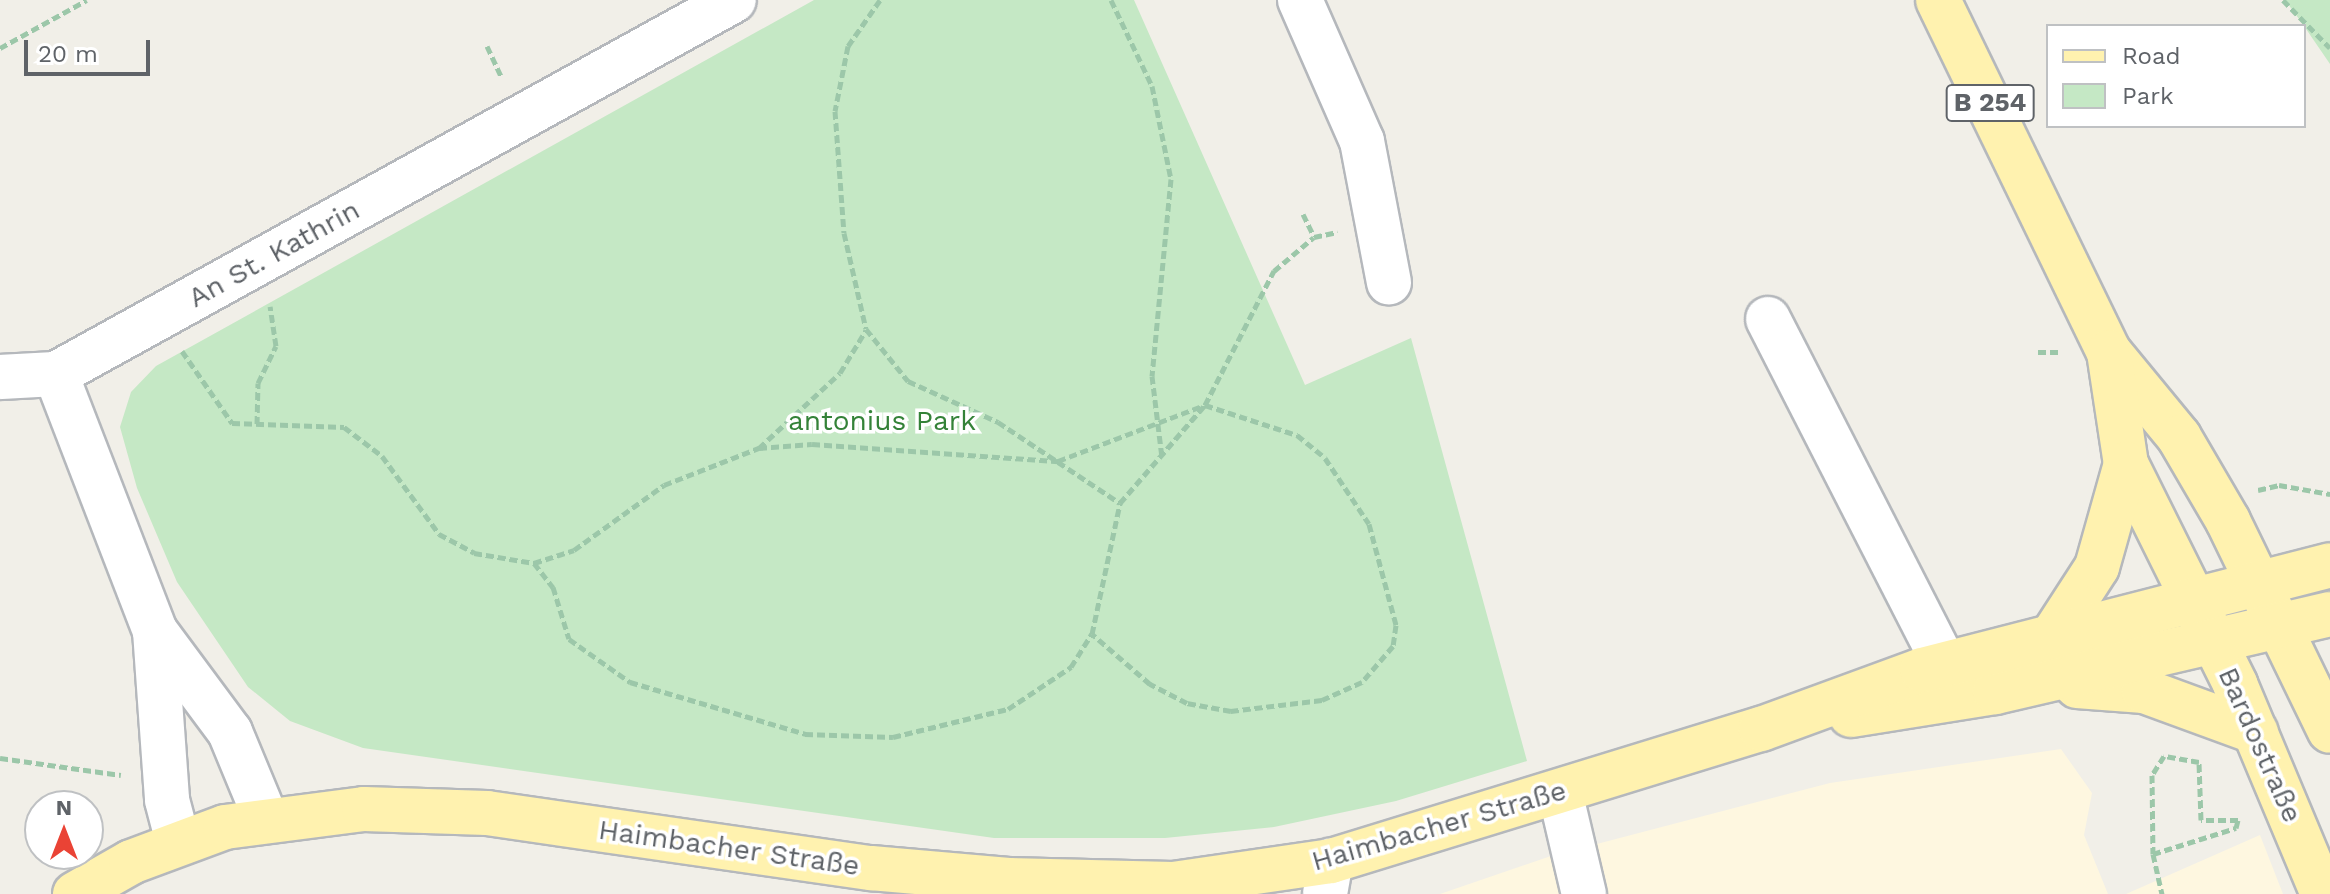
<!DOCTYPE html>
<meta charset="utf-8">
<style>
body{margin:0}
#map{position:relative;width:2330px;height:894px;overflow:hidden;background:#f1efe8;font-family:"Work Sans",sans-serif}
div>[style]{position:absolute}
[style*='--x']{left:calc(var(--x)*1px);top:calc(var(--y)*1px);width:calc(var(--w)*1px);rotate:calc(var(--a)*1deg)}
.commercial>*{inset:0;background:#fef7e0}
.green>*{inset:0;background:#c5e8c5}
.path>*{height:5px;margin-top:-2.5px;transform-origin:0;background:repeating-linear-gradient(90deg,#9cc7a9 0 8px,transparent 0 12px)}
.roads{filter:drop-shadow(2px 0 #b5b8bc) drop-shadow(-2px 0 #b5b8bc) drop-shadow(0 2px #b5b8bc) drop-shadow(0 -2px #b5b8bc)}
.minor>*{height:44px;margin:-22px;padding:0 22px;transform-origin:22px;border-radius:22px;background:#fff}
.major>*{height:44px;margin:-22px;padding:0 22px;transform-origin:22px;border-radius:22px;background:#fff2af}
span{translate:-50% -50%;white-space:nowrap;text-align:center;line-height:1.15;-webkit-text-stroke:7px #fff;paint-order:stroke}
.shield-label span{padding:2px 6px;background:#fff;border:2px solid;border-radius:6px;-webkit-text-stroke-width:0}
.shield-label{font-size:26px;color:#5f6368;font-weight:700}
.street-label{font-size:28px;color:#5f6368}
.park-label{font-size:28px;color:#348238}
.legend{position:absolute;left:2046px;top:24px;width:260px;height:104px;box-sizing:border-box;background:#fff;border:2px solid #bfc1c3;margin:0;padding:10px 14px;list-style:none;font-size:24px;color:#5f6368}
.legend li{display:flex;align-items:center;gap:16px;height:40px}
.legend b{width:40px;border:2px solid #bfc1c3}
.north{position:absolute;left:24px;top:790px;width:80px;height:80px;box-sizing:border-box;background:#fff;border:2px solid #bfc1c3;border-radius:50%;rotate:0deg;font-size:22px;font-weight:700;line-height:32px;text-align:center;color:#5f6368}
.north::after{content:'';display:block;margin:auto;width:28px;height:36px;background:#ea4335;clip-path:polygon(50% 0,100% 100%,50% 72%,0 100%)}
.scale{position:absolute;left:24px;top:40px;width:126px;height:36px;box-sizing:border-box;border:4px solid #5f6368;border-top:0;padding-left:10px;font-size:24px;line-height:28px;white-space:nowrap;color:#5f6368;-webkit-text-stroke:6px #fff;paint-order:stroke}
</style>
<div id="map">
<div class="commercial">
<i style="clip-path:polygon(2061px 749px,2092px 793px,2084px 835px,2108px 894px,1440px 894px,1551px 856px,1830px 783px)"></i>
<i style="clip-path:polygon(2260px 835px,2283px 894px,2126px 894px)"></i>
</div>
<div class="green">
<i style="clip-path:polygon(814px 0,1134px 0,1305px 385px,1411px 338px,1527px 761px,1396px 801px,1274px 827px,1165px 838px,994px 838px,363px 748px,290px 721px,248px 687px,177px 582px,137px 488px,120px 427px,131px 392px,156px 366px)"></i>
<i style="clip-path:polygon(2285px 0,2330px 0,2330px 64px,2304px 26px)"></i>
</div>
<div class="path">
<i style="--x:880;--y:0;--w:56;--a:124.8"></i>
<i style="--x:848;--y:46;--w:66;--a:101.3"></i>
<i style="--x:835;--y:111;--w:122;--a:85.8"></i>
<i style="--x:844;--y:233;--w:98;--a:77.1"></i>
<i style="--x:866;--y:329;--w:67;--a:51.1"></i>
<i style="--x:908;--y:381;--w:99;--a:24.5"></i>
<i style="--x:998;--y:422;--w:146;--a:33.6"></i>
<i style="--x:1111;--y:0;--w:95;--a:64.5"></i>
<i style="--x:1152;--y:86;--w:95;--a:78.5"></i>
<i style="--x:1171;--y:179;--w:198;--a:95.5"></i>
<i style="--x:1152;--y:376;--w:82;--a:83"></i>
<i style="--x:2283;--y:0;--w:67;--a:45.6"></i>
<i style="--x:487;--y:46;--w:35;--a:65"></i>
<i style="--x:0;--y:48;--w:99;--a:-28.9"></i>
<i style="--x:1303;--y:214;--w:25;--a:64"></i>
<i style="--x:182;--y:351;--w:88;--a:55.2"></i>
<i style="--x:232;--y:423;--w:112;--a:2"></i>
<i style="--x:344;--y:427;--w:48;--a:37.3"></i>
<i style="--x:382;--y:456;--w:97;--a:53.8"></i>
<i style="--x:439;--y:534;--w:40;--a:28"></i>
<i style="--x:474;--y:553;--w:61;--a:9.5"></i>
<i style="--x:534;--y:563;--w:31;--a:52"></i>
<i style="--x:553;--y:587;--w:54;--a:72.9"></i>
<i style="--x:569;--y:639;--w:75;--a:35.2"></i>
<i style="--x:630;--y:682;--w:183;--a:16.5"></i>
<i style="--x:805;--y:734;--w:88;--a:2"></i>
<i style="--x:893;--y:737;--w:118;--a:-13.7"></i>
<i style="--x:1008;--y:709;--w:76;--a:-33.7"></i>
<i style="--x:1071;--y:667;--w:39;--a:-58"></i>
<i style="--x:1092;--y:634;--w:134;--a:-77.9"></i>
<i style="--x:1120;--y:503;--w:130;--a:-49.1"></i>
<i style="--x:1205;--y:405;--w:151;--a:-62.8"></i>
<i style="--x:1274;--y:271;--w:52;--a:-40.4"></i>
<i style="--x:1314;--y:237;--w:24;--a:-12"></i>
<i style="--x:2038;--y:352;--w:23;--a:0"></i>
<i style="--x:257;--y:424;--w:41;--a:-88.6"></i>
<i style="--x:258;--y:383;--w:41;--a:-64.1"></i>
<i style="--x:276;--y:346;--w:40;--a:-98.5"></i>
<i style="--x:759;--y:448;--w:53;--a:-4.3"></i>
<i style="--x:812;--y:444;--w:247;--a:4"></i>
<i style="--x:1058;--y:461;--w:157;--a:-20.9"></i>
<i style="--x:1205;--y:405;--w:97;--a:18.1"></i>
<i style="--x:1297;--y:435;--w:36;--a:39"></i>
<i style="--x:1325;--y:458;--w:79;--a:56.3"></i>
<i style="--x:1369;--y:524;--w:105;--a:75"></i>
<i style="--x:1396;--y:625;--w:21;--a:98"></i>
<i style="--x:1393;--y:646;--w:48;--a:130.7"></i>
<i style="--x:1362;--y:682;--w:44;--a:155.8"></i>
<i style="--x:1322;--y:700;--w:92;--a:173.1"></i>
<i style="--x:1231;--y:711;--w:45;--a:-169.7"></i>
<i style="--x:1187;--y:703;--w:42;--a:-152.8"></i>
<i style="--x:1150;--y:684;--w:77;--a:-139.2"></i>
<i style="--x:2258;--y:490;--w:22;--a:-13"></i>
<i style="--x:2279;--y:485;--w:52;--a:10"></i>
<i style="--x:534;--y:563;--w:42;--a:-18"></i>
<i style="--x:574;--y:550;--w:111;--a:-35.8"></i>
<i style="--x:664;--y:485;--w:102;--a:-21.3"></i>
<i style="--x:759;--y:448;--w:110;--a:-42.8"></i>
<i style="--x:840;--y:373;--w:50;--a:-58.8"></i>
<i style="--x:0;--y:758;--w:122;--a:8"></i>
<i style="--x:2153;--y:854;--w:87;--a:-17.4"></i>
<i style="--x:2236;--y:828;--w:8;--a:-76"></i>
<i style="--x:2238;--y:820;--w:37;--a:180"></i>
<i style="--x:2201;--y:820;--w:58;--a:-92"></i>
<i style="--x:2199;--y:762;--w:36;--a:-170"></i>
<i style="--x:2164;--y:756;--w:22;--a:122"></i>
<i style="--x:2152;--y:775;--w:79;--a:89.3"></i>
<i style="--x:2153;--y:854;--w:41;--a:77.3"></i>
</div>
<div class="roads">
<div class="minor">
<i style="--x:1300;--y:0;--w:154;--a:66.3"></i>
<i style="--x:1362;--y:141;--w:144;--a:79.2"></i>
<i style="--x:1768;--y:319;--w:386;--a:62.9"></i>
<i style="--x:0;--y:377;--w:56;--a:-3.1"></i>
<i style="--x:155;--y:631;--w:169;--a:85.9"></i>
<i style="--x:167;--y:800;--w:43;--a:75.3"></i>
<i style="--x:1560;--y:792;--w:105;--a:76.8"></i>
<i style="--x:266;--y:819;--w:94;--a:-112.5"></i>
<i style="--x:230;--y:732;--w:126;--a:-126.6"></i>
<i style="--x:155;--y:631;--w:275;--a:-111.1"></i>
<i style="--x:56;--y:374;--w:774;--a:-28.88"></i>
<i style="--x:1325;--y:894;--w:34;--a:-80"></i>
</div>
<div class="major">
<i style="--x:1938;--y:0;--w:391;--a:64.1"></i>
<i style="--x:2109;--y:352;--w:110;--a:50.5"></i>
<i style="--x:2179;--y:437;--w:97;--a:59.7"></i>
<i style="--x:2228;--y:521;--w:233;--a:64.1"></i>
<i style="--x:2109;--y:352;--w:113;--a:81.4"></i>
<i style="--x:2126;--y:464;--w:246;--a:63.6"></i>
<i style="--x:2235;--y:684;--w:228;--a:67.3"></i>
<i style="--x:2055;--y:632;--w:77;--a:-57.1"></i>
<i style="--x:2097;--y:567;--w:107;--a:-74.3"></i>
<i style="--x:2077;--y:686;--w:67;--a:4.3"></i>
<i style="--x:2144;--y:691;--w:119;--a:20.1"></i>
<i style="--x:1851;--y:715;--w:146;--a:-9.1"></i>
<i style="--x:1995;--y:692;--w:344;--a:-13.1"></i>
<i style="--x:75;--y:894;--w:64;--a:-29.7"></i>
<i style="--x:131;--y:862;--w:100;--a:-20.4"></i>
<i style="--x:225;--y:827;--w:140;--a:-7.4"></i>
<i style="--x:364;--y:809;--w:123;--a:1.9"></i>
<i style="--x:487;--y:813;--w:388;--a:8.2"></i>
<i style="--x:871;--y:868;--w:138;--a:5"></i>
<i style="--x:1008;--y:880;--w:165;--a:1.4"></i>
<i style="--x:1173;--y:884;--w:160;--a:-8.3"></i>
<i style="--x:1331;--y:861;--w:450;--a:-17.1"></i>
<i style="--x:1761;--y:729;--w:171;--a:-20.1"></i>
<i style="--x:1922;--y:670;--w:421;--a:-14.4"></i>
</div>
</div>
<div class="shield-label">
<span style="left:1990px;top:103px">B 254</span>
</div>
<div class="street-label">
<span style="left:274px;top:254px;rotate:-29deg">An St. Kathrin</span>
<span style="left:2260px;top:745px;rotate:66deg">Bardostraße</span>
<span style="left:1439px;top:826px;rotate:-16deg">Haimbacher Straße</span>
<span style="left:729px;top:848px;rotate:8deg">Haimbacher Straße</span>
</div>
<div class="park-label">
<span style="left:882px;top:421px">antonius Park</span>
</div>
<ul class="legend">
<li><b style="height:10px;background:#fff2af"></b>Road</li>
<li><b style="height:22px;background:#c5e8c5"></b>Park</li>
</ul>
<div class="north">N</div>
<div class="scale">20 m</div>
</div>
